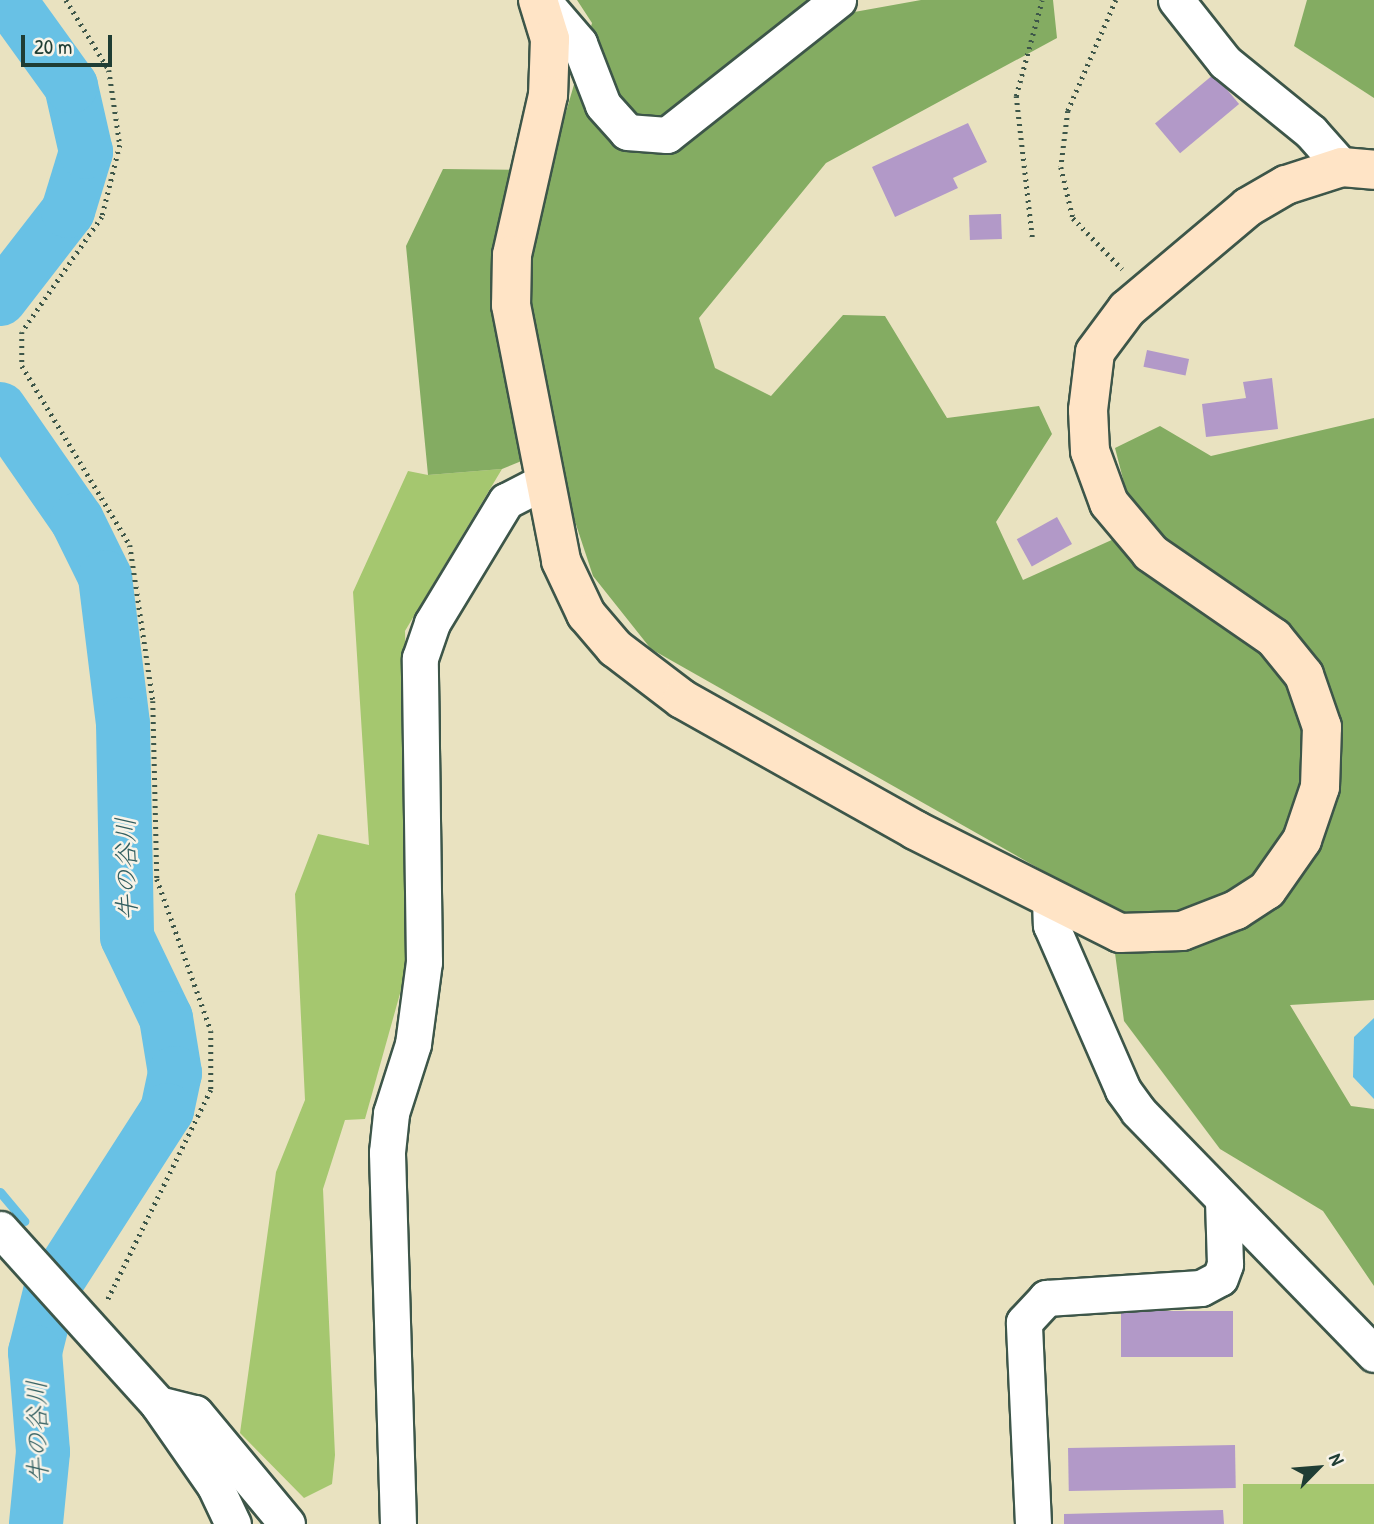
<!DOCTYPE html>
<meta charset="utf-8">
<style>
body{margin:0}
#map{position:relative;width:1374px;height:1524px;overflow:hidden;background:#e9e2c0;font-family:"Patrick Hand","Klee One",sans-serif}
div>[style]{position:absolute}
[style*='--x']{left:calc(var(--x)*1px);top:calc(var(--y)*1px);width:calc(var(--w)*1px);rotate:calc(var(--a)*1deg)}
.green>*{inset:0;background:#a5c76f;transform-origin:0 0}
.forest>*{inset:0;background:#84ac62}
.water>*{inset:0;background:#68c1e5}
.stream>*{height:9px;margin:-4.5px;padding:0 4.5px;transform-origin:4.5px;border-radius:4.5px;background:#68c1e5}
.river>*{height:54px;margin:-27px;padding:0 27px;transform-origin:27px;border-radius:27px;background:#68c1e5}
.building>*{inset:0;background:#b299c8;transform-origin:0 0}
.path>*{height:4.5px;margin-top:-2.25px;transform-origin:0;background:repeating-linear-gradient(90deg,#3d5649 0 2px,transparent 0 7px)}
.roads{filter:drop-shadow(2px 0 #3d5649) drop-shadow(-2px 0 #3d5649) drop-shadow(0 2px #3d5649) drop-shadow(0 -2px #3d5649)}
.street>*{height:35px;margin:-17.5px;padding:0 17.5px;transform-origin:17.5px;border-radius:17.5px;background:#fff}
.secondary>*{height:38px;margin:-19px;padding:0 19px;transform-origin:19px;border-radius:19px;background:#ffe4c6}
span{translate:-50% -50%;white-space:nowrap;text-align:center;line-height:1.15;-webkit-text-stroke:5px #f7f3e8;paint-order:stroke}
.water-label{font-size:26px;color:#315e60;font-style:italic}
.north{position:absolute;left:1283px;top:1433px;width:70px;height:70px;-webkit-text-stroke:5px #f7f3e8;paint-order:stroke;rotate:65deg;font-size:19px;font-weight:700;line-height:28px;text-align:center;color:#1f3d34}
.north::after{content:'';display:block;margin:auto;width:24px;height:32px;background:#1f3d34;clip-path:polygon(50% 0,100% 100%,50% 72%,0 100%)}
.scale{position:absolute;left:21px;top:35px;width:91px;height:32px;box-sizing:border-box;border:4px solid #1f3d34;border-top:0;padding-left:9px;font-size:21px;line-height:24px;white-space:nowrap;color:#1f3d34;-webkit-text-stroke:5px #f7f3e8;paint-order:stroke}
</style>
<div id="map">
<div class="green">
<i style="clip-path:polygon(502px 469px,405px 631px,413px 947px,365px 1119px,345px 1120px,323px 1189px,335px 1455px,332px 1484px,304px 1498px,240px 1433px,276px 1172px,305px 1100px,295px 894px,318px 834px,369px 845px,353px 592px,408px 471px,428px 475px)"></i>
<i style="left:1374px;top:1484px;width:40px;height:131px;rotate:90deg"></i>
</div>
<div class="forest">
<i style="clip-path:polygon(577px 0,829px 0,832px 16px,921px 0,1053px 0,1057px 38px,826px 163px,699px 318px,715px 368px,771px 396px,843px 315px,885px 316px,947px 418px,1039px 406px,1052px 434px,996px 522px,1023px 580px,1136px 529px,1115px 448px,1160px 426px,1211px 456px,1374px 418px,1374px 1000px,1290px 1005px,1351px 1106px,1374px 1109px,1374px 1286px,1323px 1211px,1220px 1149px,1124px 1021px,1109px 908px,651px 649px,593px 576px,551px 449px,502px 469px,428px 475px,406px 246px,443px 169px,549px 170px,592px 23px)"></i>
<i style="clip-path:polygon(1307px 0,1374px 0,1374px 98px,1294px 46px)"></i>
</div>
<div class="water">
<i style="clip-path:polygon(1374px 1018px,1374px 1099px,1353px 1077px,1354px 1037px)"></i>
</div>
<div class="stream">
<i style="--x:0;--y:1192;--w:38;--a:50"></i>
</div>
<div class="river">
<i style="--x:0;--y:299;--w:111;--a:-52.3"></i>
<i style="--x:68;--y:211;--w:62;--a:-73"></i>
<i style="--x:86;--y:152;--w:68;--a:-102.8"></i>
<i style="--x:71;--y:86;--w:106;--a:-125.8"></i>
<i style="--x:0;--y:409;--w:135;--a:55.3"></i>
<i style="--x:77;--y:520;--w:64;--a:63.8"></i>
<i style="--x:105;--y:577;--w:148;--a:83"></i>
<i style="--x:123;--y:724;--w:213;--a:88.9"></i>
<i style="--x:127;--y:937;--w:90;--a:64.3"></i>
<i style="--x:166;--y:1018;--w:56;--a:80.7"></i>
<i style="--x:175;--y:1073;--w:38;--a:102"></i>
<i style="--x:167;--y:1110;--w:216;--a:122.7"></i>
<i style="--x:50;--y:1292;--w:62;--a:104"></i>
<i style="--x:35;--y:1352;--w:100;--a:85.4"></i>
<i style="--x:43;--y:1452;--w:72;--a:95.6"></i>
</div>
<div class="building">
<i style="left:1214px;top:74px;width:39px;height:77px;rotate:50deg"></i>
<i style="clip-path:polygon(968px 123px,987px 162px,953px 178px,958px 188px,895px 217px,872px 167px)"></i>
<i style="left:1001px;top:214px;width:25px;height:32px;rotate:88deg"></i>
<i style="left:1147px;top:350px;width:43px;height:17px;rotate:12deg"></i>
<i style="clip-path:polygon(1272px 378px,1278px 429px,1206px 437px,1202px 404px,1246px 398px,1243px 382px)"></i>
<i style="left:1057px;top:517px;width:31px;height:46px;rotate:61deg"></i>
<i style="left:1121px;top:1311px;width:112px;height:46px"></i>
<i style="left:1235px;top:1445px;width:43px;height:167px;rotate:89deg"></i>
<i style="clip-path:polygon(1223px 1510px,1224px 1524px,1064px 1524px,1064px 1514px)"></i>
</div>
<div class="path">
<i style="--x:66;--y:0;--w:82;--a:58.4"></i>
<i style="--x:109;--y:70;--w:76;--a:81.7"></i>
<i style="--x:120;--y:145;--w:74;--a:104"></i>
<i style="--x:102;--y:217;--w:140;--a:124.8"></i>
<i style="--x:22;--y:332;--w:34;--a:90"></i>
<i style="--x:22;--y:366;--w:209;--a:58.9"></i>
<i style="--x:130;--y:545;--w:158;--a:81.6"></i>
<i style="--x:153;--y:701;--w:178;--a:88.7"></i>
<i style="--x:157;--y:879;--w:161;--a:70.4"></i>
<i style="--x:211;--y:1031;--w:59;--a:90"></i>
<i style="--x:211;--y:1090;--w:235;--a:116.2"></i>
<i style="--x:1116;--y:0;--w:121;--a:113.4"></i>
<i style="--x:1068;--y:111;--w:56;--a:97.1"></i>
<i style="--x:1061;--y:167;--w:52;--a:76.8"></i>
<i style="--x:1073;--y:218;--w:71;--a:46.1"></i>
<i style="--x:1032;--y:237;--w:142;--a:-96.5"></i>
<i style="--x:1016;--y:96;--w:99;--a:-74.8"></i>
</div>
<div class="roads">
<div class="street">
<i style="--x:542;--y:0;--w:57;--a:49.3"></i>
<i style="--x:579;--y:43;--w:66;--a:68.8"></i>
<i style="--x:603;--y:105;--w:36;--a:48"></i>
<i style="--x:627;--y:132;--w:40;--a:4.3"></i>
<i style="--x:667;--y:135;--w:218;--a:-38.3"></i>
<i style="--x:1176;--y:0;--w:79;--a:51.7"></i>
<i style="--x:1225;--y:62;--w:111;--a:39.1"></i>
<i style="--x:1311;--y:132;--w:47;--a:48.5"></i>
<i style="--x:1050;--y:900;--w:25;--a:88"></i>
<i style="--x:1051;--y:925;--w:180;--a:66.4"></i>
<i style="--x:1123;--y:1090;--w:26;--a:54"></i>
<i style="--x:1138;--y:1111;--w:339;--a:45.8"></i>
<i style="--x:0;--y:1229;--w:236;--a:47.9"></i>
<i style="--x:158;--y:1404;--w:100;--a:55.2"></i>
<i style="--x:215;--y:1486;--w:42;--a:64.7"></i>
<i style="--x:158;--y:1404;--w:38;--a:14"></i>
<i style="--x:195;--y:1413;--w:144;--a:50.3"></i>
<i style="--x:398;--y:1524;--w:372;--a:-91.7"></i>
<i style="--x:387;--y:1152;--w:39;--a:-84"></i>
<i style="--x:391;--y:1113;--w:72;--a:-72.3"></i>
<i style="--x:413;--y:1044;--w:83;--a:-82.4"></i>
<i style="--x:424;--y:962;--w:304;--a:-90.8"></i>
<i style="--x:420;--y:658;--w:37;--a:-71"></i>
<i style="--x:432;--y:623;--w:143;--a:-58.8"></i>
<i style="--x:506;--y:501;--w:42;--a:-27.2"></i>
<i style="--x:1033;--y:1524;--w:202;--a:-92.6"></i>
<i style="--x:1024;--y:1322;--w:33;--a:-47"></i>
<i style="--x:1046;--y:1298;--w:155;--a:-3.7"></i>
<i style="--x:1201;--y:1288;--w:21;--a:-28"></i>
<i style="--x:1220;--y:1278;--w:15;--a:-70"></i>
<i style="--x:1225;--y:1264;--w:64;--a:-91.8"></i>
</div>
<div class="secondary">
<i style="--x:538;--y:0;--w:41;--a:72.9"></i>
<i style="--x:550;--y:39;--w:56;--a:92"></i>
<i style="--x:548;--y:95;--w:164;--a:102.7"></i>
<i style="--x:512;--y:255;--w:50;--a:91.1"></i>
<i style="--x:511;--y:305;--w:261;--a:78.9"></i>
<i style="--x:561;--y:561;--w:59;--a:64.7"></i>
<i style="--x:586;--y:614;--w:45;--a:49.5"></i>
<i style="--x:615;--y:648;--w:84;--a:37.3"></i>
<i style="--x:682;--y:699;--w:267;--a:29.3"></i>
<i style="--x:915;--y:830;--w:229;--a:26.7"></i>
<i style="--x:1120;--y:933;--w:62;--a:-1.8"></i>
<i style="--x:1182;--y:931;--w:58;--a:-21.3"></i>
<i style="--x:1236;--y:910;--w:37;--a:-33"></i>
<i style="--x:1267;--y:890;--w:61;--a:-55"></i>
<i style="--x:1302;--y:840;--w:56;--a:-71.2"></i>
<i style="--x:1320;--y:787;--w:60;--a:-88.1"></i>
<i style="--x:1322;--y:727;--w:55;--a:-109.1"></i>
<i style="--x:1304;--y:675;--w:48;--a:-129"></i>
<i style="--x:1274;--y:638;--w:150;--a:-145.4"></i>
<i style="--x:1151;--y:553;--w:65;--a:-130"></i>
<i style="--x:1109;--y:503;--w:55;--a:-110.1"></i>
<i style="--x:1090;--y:451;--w:41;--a:-92.8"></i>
<i style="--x:1088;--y:410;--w:58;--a:-83.1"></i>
<i style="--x:1095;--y:352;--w:54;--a:-53.3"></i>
<i style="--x:1127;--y:309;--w:158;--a:-40.1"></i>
<i style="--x:1248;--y:207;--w:44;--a:-30.1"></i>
<i style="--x:1286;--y:185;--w:59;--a:-17.8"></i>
<i style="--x:1342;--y:167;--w:32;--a:5"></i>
</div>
</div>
<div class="water-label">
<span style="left:126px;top:869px;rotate:-91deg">牛の谷川</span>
<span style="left:37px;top:1432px;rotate:-91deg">牛の谷川</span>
</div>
<div class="north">N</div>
<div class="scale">20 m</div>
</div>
